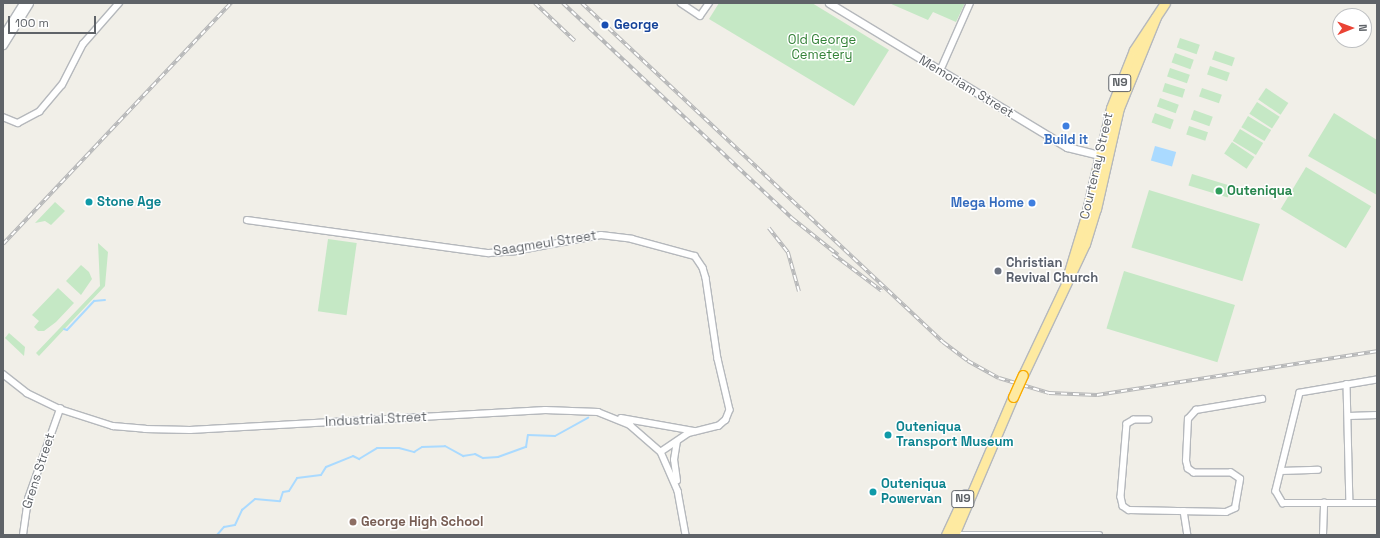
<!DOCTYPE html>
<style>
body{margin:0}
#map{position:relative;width:1380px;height:538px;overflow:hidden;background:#f1efe8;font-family:"Space Grotesk",sans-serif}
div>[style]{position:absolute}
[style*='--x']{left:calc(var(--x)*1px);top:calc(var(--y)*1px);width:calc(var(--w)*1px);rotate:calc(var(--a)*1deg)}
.green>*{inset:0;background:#c5e8c5;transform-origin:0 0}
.water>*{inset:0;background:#aadaff;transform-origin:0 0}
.stream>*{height:2px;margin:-1px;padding:0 1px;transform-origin:1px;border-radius:1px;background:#aadaff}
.roads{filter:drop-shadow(1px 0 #b5b8bc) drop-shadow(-1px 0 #b5b8bc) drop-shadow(0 1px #b5b8bc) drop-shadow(0 -1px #b5b8bc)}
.minor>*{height:5.5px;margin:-2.75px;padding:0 2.75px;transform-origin:2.75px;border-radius:2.75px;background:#fff}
.tertiary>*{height:7px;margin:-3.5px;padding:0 3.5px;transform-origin:3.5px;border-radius:3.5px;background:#fff}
.trunk>*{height:9px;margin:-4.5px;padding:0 4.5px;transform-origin:4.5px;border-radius:4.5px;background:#feeaa1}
.rail>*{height:3.5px;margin-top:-1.75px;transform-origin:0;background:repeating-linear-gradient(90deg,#fff 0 6px,#b6b7b8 0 12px);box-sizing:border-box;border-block:1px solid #b6b7b8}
.bridges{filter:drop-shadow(1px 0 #f9ab00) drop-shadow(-1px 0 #f9ab00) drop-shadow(0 1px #f9ab00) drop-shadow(0 -1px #f9ab00)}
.trunk-bridge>*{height:9px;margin:-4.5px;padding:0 4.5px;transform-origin:4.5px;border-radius:4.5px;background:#feeaa1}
.dots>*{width:11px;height:11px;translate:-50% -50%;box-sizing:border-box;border:2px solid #fff;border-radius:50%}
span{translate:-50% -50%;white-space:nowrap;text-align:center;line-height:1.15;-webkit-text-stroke:3px #fff;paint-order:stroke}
.shield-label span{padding:1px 3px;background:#fff;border:1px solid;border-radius:3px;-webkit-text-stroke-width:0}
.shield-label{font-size:12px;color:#5f6368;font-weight:700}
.transit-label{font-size:13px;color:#164399;font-weight:700}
.left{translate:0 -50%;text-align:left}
.park-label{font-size:13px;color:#348238}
.street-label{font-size:13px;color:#5f6368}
.shop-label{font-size:13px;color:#366cbe;font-weight:700}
.right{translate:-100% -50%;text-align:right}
.leisure-label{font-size:13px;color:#27864d;font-weight:700}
.culture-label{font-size:13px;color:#0d838f;font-weight:700}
.worship-label{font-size:13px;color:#5b616d;font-weight:700}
.education-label{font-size:13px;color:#785e54;font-weight:700}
.frame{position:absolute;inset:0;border:4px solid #5f6368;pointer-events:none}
.north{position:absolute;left:1332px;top:8px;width:40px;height:40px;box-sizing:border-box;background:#fff;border:1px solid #bfc1c3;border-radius:50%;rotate:89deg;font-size:11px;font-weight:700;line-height:16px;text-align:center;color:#5f6368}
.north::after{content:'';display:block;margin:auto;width:14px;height:18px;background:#ea4335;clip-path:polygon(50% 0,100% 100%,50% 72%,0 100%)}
.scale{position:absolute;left:8px;top:16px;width:88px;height:18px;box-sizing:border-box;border:2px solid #5f6368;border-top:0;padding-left:5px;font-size:12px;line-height:14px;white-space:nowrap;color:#5f6368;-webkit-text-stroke:3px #fff;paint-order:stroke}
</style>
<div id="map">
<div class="green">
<i style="clip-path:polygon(719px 3px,812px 3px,889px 50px,854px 106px,709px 19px)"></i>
<i style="clip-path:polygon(889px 3px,964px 3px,964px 5px,956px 22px,933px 12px,928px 20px)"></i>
<i style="left:1180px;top:38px;width:21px;height:10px;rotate:19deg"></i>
<i style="left:1215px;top:51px;width:21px;height:9px;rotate:19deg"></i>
<i style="left:1175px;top:53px;width:20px;height:10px;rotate:20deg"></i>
<i style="left:1210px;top:66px;width:21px;height:9px;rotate:19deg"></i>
<i style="left:1170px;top:68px;width:21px;height:9px;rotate:19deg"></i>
<i style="left:1165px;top:83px;width:21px;height:9px;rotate:17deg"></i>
<i style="left:1202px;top:88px;width:21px;height:9px;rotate:19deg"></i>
<i style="left:1266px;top:88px;width:27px;height:14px;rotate:34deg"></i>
<i style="left:1160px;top:98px;width:20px;height:9px;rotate:20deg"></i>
<i style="left:1257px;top:102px;width:27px;height:14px;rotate:33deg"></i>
<i style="left:1194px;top:110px;width:20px;height:10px;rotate:20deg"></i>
<i style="left:1155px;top:113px;width:20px;height:10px;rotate:20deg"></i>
<i style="clip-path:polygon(1334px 113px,1377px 140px,1377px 195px,1308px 156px)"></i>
<i style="left:1248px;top:116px;width:27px;height:13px;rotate:31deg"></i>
<i style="left:1189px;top:126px;width:20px;height:9px;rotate:18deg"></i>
<i style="left:1240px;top:129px;width:27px;height:14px;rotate:31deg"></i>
<i style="left:1232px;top:142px;width:27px;height:14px;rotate:34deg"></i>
<i style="left:1306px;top:167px;width:76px;height:49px;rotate:31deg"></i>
<i style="left:1192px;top:174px;width:41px;height:12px;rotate:17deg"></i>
<i style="left:1149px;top:190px;width:116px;height:60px;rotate:17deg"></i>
<i style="clip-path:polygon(55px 202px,65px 211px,51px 225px,45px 221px,35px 223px)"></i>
<i style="left:328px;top:239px;width:29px;height:73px;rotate:8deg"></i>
<i style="clip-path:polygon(98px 243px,108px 252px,105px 286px,39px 356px,36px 353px,100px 286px)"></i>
<i style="clip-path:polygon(81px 265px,89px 272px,92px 279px,81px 295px,66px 281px)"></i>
<i style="left:1124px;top:271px;width:116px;height:60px;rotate:17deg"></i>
<i style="clip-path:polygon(58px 288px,74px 303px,56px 322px,44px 331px,38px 331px,34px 327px,39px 321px,32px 315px)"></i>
<i style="clip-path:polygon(9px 333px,25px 347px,24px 356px,5px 338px)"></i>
</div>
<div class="water">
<i style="left:1155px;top:146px;width:22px;height:15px;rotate:16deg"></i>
</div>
<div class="stream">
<i style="--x:64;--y:329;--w:3;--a:18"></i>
<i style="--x:67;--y:330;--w:40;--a:-47"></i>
<i style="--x:94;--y:301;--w:11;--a:-5"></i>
<i style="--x:217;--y:535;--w:11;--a:-49"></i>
<i style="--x:224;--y:527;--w:11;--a:-10"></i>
<i style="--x:235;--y:525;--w:17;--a:-65"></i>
<i style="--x:242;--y:510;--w:17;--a:-40"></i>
<i style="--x:255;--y:499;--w:25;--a:5"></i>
<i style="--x:280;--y:501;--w:9;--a:-72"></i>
<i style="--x:283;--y:492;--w:6;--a:-9"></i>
<i style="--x:289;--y:491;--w:15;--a:-58"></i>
<i style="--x:297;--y:478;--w:24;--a:-7"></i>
<i style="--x:321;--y:475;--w:9;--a:-58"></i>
<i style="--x:326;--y:467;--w:29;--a:-22"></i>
<i style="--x:353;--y:456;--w:7;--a:27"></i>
<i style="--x:359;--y:459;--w:21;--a:-31"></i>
<i style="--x:377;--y:448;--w:22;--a:0"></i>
<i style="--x:399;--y:448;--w:16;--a:15"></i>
<i style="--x:414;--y:452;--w:9;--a:-32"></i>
<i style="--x:422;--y:447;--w:23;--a:-2"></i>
<i style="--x:445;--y:446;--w:21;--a:29"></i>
<i style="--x:463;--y:456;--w:12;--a:-9"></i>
<i style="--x:475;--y:454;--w:9;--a:27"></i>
<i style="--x:483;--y:458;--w:15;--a:-4"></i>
<i style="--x:498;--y:457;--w:30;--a:-20"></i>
<i style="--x:526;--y:447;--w:12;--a:-81"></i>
<i style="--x:528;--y:435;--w:27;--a:2"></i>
<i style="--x:555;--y:436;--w:38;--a:-29"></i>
</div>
<div class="roads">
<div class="minor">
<i style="--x:681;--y:3;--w:23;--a:34"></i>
<i style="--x:700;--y:16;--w:16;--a:-55"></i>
<i style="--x:940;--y:71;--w:74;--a:-66.2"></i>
<i style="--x:3;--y:117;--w:16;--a:22"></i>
<i style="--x:18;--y:123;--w:24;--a:-28"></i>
<i style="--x:39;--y:112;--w:35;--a:-50"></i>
<i style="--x:62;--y:85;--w:46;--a:-62.9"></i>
<i style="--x:83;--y:44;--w:55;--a:-48.7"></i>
<i style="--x:247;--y:220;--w:244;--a:7.8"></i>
<i style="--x:489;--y:253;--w:26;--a:-4"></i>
<i style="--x:515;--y:251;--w:87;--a:-10.5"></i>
<i style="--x:601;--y:235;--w:31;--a:7"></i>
<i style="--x:632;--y:239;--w:65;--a:15.1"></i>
<i style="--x:695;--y:256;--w:14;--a:56"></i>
<i style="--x:703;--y:268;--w:10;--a:73"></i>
<i style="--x:706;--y:278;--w:82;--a:81.6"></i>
<i style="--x:718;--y:359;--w:52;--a:76.8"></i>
<i style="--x:730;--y:410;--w:11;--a:112"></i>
<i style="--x:726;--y:420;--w:9;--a:139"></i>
<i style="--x:719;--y:426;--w:32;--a:166"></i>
<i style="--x:688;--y:434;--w:32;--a:146"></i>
<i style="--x:3;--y:374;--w:31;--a:38"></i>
<i style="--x:27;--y:393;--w:37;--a:26"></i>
<i style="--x:60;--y:409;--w:56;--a:17.8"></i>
<i style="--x:113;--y:426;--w:32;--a:5"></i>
<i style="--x:145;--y:429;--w:45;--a:1.3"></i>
<i style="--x:190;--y:430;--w:356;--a:-3.2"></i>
<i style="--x:545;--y:410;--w:53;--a:2.2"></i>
<i style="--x:598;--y:412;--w:35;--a:22"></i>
<i style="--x:630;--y:425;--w:41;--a:41.1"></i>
<i style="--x:661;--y:452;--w:43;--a:66.4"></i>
<i style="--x:678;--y:491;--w:45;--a:79.7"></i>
<i style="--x:1377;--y:380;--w:78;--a:170.4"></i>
<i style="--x:1300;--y:393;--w:101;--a:103.8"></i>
<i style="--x:1276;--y:491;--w:14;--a:60"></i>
<i style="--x:1283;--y:503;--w:94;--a:0"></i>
<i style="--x:1347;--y:384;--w:119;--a:88.6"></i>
<i style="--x:1349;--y:416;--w:28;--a:-2"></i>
<i style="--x:621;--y:418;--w:75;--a:10"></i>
<i style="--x:1149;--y:420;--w:15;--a:180"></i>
<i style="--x:1134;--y:420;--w:8;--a:150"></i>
<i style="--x:1127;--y:424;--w:73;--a:94.7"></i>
<i style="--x:1121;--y:497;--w:9;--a:77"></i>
<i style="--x:1123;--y:506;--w:7;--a:34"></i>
<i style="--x:1129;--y:510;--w:97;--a:1.2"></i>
<i style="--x:1226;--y:512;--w:10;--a:-24"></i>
<i style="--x:1235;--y:508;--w:29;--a:-80"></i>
<i style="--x:1240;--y:479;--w:11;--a:-146"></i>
<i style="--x:1231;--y:473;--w:37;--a:180"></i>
<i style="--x:1194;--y:473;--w:7;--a:-146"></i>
<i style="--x:1188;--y:469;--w:8;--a:-104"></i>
<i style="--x:1186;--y:461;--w:42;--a:-87.3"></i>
<i style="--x:1188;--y:419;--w:12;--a:-48"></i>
<i style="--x:1196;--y:410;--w:67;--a:-9.5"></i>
<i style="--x:1281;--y:471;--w:37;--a:-2"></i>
<i style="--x:677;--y:481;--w:21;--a:-98"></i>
<i style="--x:674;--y:460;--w:18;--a:-81"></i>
<i style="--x:1184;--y:511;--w:24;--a:81"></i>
<i style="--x:23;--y:535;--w:36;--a:-82"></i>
<i style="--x:28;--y:499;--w:96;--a:-70.4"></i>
<i style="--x:952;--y:535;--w:147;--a:0"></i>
<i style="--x:1323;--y:535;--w:32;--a:-88"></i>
</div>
<div class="tertiary">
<i style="--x:829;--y:3;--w:278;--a:31.2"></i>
<i style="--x:1067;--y:147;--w:38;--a:14"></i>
<i style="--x:3;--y:35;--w:38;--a:-58"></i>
<i style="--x:3;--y:45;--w:49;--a:-58.2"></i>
</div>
<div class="trunk">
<i style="--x:1068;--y:275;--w:59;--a:-73.1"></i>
<i style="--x:1085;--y:219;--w:114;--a:-76.8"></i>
<i style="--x:1111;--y:108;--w:62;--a:-68.4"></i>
<i style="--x:1134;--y:50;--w:56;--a:-56.6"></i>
<i style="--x:1023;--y:375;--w:145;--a:-64.7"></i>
<i style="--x:1085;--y:244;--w:37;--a:-73"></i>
<i style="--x:1096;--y:209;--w:104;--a:-77.2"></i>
<i style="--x:1119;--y:108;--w:98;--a:-67.9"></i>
<i style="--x:946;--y:535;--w:45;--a:-65.1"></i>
<i style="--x:954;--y:535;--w:150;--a:-66.9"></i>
</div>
</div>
<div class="rail">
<i style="--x:535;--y:3;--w:55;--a:43.5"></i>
<i style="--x:563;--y:3;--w:314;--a:43.2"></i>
<i style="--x:792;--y:218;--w:59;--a:38.8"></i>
<i style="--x:582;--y:3;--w:495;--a:43.2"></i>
<i style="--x:943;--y:342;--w:31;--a:37"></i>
<i style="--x:968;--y:361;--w:35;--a:29"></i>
<i style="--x:999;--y:378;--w:52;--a:16.7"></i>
<i style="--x:1049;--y:393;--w:48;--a:2.4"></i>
<i style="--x:1097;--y:395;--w:283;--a:-8.9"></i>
<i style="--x:769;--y:228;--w:31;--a:52"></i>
<i style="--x:788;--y:252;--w:41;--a:74.2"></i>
<i style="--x:3;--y:244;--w:332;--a:-46.6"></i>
<i style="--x:833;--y:254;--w:61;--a:37.1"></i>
</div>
<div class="bridges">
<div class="trunk-bridge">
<i style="--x:1013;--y:397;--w:24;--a:-66"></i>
</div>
</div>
<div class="dots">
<i style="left:605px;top:25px;background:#1a4fb4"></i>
<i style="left:1066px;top:126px;background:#3f7fe0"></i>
<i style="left:1219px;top:191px;background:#2e9e5b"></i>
<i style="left:89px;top:202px;background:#0f9aa8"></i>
<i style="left:1032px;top:203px;background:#3f7fe0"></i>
<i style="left:998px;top:271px;background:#6b7280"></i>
<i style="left:888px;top:435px;background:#0f9aa8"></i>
<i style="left:873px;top:492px;background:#0f9aa8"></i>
<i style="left:353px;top:522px;background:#8d6e63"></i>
</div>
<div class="shield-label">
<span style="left:1120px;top:83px">N9</span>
<span style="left:963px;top:499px">N9</span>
</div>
<div class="transit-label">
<span class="left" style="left:614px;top:25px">George</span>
</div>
<div class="park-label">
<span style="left:822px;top:48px">Old George<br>Cemetery</span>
</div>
<div class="street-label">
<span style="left:966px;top:87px;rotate:31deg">Memoriam Street</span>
<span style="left:1097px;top:166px;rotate:-77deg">Courtenay Street</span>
<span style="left:545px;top:244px;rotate:-9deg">Saagmeul Street</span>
<span style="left:376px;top:420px;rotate:-3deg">Industrial Street</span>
<span style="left:39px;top:471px;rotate:-72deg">Grens Street</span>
</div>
<div class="shop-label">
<span style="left:1066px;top:140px">Build it</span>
<span class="right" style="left:1024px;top:203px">Mega Home</span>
</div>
<div class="leisure-label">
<span class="left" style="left:1227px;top:191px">Outeniqua</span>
</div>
<div class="culture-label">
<span class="left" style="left:97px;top:202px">Stone Age</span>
<span class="left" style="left:896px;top:435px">Outeniqua<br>Transport Museum</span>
<span class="left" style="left:881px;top:492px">Outeniqua<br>Powervan</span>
</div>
<div class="worship-label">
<span class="left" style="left:1006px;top:271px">Christian<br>Revival Church</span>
</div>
<div class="education-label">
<span class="left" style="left:361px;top:522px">George High School</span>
</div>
<div class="frame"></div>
<div class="north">N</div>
<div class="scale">100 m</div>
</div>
